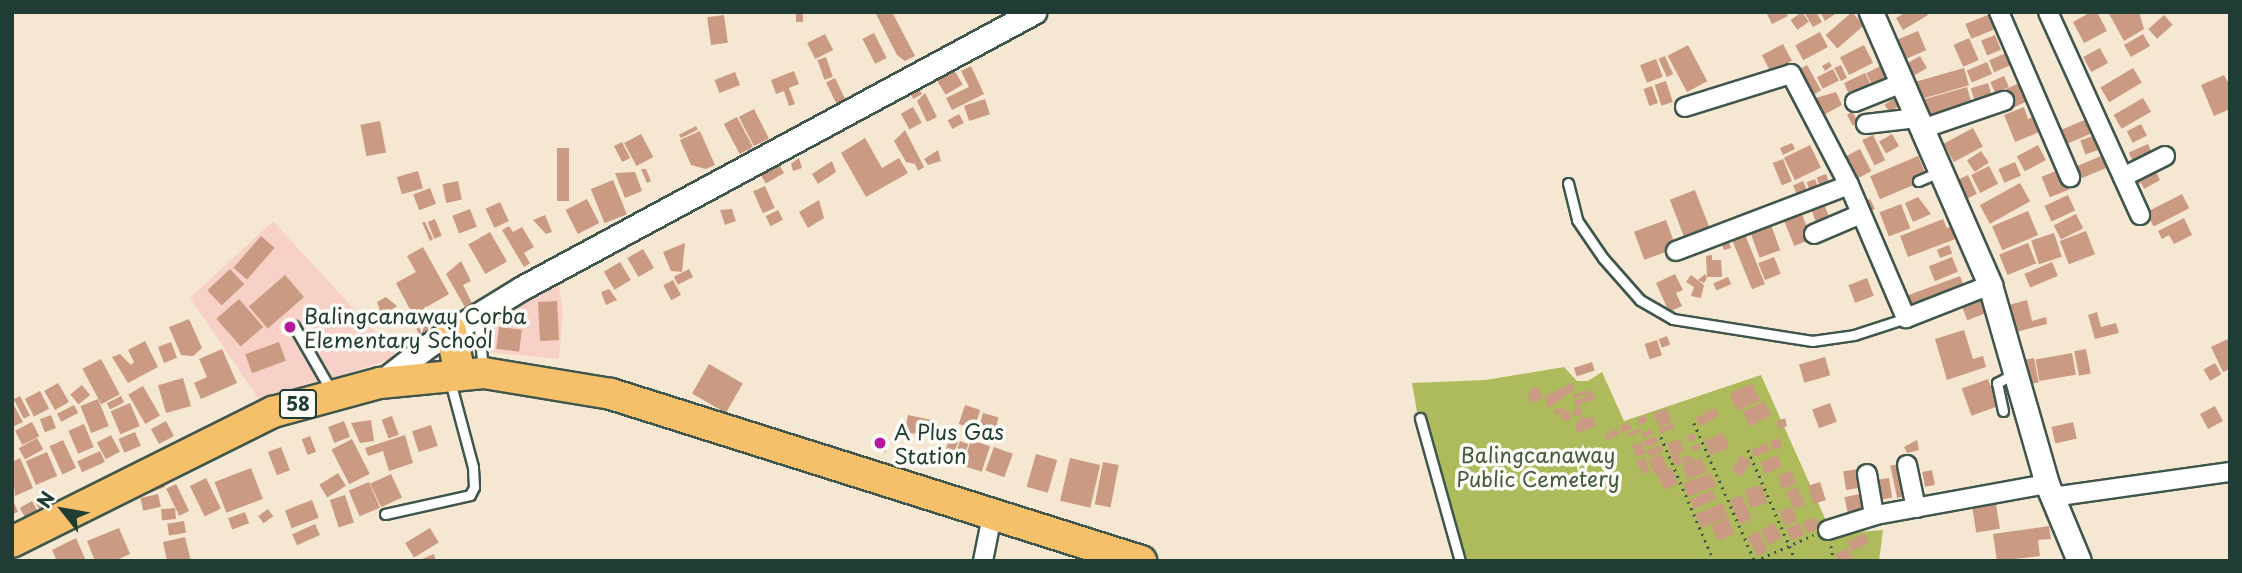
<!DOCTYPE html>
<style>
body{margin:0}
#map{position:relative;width:2242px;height:573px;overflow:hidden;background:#f6e7d2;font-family:"Playpen Sans",sans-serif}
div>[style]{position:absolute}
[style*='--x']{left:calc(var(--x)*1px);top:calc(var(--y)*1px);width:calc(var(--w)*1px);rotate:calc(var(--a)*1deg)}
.built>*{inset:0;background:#f7d1c7}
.green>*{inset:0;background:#aebb5d}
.building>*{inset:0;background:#ca9a82;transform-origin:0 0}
.round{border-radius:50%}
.path>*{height:2.5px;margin-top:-1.25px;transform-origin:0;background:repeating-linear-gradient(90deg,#3f564c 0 2px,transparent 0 7px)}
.roads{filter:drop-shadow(2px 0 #3f564c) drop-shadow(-2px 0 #3f564c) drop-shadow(0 2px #3f564c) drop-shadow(0 -2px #3f564c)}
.service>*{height:9px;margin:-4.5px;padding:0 4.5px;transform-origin:4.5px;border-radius:4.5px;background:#fff}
.minor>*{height:18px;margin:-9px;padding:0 9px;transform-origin:9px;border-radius:9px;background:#fff}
.tertiary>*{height:23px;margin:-11.5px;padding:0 11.5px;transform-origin:11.5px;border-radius:11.5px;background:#fff}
.trunk>*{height:30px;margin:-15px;padding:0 15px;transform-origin:15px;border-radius:15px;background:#f6c06b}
.dots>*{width:19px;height:19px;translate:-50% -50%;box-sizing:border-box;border:4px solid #fdfcf7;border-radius:50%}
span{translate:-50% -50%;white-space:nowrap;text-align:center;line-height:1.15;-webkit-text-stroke:7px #fdfcf7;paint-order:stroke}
.shield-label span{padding:2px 5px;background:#fdfcf7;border:2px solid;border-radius:5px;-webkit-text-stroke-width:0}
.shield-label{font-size:19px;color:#1f3d34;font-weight:700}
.poi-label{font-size:21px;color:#1f3d34}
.left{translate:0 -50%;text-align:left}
.park-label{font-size:21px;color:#435c3e}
.frame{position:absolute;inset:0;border:14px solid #1f3d34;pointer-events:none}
.north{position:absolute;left:28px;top:475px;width:70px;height:70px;-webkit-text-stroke:5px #fdfcf7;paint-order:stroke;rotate:301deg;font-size:19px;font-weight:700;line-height:28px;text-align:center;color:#1f3d34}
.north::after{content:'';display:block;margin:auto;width:24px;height:32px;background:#1f3d34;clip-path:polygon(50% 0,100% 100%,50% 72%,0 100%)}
</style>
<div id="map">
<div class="built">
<i style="clip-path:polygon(273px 221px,398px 357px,260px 401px,190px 298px)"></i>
<i style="clip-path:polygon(557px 277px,563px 311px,559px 359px,487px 352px,484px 317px)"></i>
</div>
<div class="green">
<i style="clip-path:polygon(1564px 367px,1577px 381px,1588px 381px,1602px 372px,1624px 421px,1761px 375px,1832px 534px,1883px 530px,1879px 561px,1456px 561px,1425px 457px,1412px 383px,1486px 380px)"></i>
</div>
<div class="building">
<i style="left:796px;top:12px;width:7px;height:10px"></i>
<i style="clip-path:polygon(875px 12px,892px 12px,915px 56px,905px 61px,897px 55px)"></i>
<i style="clip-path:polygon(1766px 12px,1786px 12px,1788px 16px,1772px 24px)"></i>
<i style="left:1802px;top:12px;width:12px;height:14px;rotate:55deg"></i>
<i style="clip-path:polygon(1804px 12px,1816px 12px,1822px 22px,1813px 27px)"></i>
<i style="clip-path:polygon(1820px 12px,1838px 12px,1825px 21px)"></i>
<i style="left:1852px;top:12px;width:18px;height:35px;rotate:49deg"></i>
<i style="clip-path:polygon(1906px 12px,1926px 12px,1928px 15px,1903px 30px,1896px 18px)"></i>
<i style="left:1995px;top:12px;width:16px;height:32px;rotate:68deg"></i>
<i style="clip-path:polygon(2091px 12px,2097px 12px,2107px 31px,2084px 43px,2073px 22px)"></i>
<i style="clip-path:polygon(2108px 12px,2139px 12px,2144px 29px,2124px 41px)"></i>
<i style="left:724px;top:15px;width:28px;height:17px;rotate:82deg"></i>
<i style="left:2164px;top:15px;width:13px;height:21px;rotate:48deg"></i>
<i style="left:1918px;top:31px;width:21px;height:22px;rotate:67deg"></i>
<i style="left:1820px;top:32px;width:17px;height:28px;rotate:62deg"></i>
<i style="left:874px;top:33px;width:28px;height:13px;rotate:63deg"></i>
<i style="left:825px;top:34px;width:18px;height:20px;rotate:63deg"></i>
<i style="left:2143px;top:34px;width:14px;height:22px;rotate:60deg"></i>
<i style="left:1995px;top:35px;width:16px;height:15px;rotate:68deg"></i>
<i style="left:1969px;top:38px;width:24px;height:17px;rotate:66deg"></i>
<i style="left:1783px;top:44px;width:19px;height:24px;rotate:62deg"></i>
<i style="left:1688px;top:45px;width:41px;height:23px;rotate:62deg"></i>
<i style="left:1864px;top:45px;width:20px;height:27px;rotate:63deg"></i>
<i style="left:2100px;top:48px;width:17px;height:19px;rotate:62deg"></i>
<i style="left:2013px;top:50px;width:13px;height:26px;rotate:67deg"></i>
<i style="left:1665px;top:56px;width:20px;height:7px;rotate:66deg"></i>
<i style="left:1920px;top:56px;width:14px;height:15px;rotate:60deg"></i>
<i style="left:826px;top:57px;width:21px;height:9px;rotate:71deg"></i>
<i style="left:1656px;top:59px;width:19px;height:17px;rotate:69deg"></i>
<i style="clip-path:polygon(1829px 62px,1832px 66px,1825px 71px,1822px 66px)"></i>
<i style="left:1987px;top:62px;width:13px;height:22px;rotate:67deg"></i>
<i style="left:1807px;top:65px;width:29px;height:15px;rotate:61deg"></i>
<i style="clip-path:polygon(1841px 65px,1847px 78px,1841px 81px,1834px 68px)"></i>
<i style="left:1882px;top:65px;width:19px;height:18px;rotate:62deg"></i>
<i style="clip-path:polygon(971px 66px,984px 94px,952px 110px,946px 98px,969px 87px,961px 71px)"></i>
<i style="left:1964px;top:68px;width:18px;height:53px;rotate:74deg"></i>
<i style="left:2133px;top:68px;width:17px;height:38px;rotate:59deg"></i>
<i style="left:1833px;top:69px;width:13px;height:18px;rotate:63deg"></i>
<i style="left:954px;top:70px;width:17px;height:20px;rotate:59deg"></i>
<i style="clip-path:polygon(794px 71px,799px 84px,789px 88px,795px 104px,789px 106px,784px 91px,776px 94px,771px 80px)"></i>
<i style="left:735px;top:72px;width:14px;height:22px;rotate:69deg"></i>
<i style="clip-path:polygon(1865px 73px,1872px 87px,1856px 95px,1854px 90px,1848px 92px,1844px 83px)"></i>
<i style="clip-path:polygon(2224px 75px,2230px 86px,2230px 109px,2214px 116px,2201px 85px)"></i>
<i style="left:2004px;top:76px;width:12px;height:15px;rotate:66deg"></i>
<i style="left:835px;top:78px;width:25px;height:10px;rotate:64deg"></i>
<i style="left:2026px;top:80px;width:20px;height:22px;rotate:66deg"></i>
<i style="left:1666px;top:81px;width:22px;height:12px;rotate:72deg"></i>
<i style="left:1988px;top:83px;width:14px;height:18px;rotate:73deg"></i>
<i style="left:1652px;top:86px;width:18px;height:9px;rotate:71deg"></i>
<i style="left:918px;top:87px;width:8px;height:10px;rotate:60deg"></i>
<i style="left:1967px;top:87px;width:19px;height:49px;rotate:74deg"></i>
<i style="clip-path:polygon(1836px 92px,1842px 105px,1818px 118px,1809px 100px)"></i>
<i style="clip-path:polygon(925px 93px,937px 117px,927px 122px,917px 101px)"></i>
<i style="left:1898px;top:96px;width:9px;height:16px;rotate:58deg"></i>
<i style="left:2143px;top:98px;width:16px;height:34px;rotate:60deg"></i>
<i style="left:985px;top:99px;width:16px;height:22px;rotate:72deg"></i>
<i style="left:913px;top:107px;width:18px;height:14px;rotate:61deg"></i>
<i style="clip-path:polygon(2024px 107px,2028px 119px,2041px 114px,2047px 129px,2015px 142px,2004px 115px)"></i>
<i style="left:754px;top:109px;width:33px;height:17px;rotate:63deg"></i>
<i style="clip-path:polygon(1852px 111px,1858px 122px,1853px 126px,1847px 115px)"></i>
<i style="left:959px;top:114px;width:10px;height:13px;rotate:61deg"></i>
<i style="left:2094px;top:116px;width:15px;height:38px;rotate:67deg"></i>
<i style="left:737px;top:117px;width:34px;height:15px;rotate:62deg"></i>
<i style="left:380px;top:121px;width:32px;height:20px;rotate:79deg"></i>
<i style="left:2141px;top:124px;width:13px;height:16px;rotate:63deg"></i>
<i style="left:696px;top:126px;width:4px;height:19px;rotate:63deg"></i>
<i style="left:1973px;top:128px;width:21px;height:33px;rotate:62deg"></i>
<i style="clip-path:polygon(905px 130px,924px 167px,918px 171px,915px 164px,906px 162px,894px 141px)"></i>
<i style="clip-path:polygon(700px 131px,715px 165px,706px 169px,691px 165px,680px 140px)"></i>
<i style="left:2101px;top:133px;width:15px;height:22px;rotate:70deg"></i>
<i style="left:641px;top:134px;width:26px;height:19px;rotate:62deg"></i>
<i style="left:1892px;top:134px;width:14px;height:15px;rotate:60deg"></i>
<i style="left:1873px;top:135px;width:28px;height:12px;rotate:64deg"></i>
<i style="clip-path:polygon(865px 138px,882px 168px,899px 158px,908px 173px,866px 197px,841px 153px)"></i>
<i style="left:622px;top:142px;width:18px;height:9px;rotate:63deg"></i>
<i style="clip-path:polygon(1792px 143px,1795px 149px,1783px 155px,1780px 148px)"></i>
<i style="left:2148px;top:144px;width:12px;height:21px;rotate:66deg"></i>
<i style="left:1810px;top:145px;width:25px;height:29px;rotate:64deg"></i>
<i style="left:2038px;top:145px;width:17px;height:24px;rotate:62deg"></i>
<i style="left:557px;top:148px;width:12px;height:53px"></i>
<i style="left:1860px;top:149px;width:25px;height:19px;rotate:63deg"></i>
<i style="clip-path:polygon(938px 150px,941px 161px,928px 165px,924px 159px)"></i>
<i style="left:1981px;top:151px;width:14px;height:17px;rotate:56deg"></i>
<i style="left:2108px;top:153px;width:13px;height:34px;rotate:67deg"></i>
<i style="left:1918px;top:156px;width:25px;height:52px;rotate:67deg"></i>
<i style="clip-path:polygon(799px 158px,802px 168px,793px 171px,791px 164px)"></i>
<i style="left:1783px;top:159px;width:24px;height:11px;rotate:68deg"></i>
<i style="left:777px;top:161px;width:14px;height:21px;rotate:60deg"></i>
<i style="clip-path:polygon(832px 161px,836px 172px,818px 184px,812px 174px)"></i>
<i style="left:2015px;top:162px;width:15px;height:18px;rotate:67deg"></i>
<i style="left:1989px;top:166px;width:20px;height:20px;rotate:63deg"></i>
<i style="clip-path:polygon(2153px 166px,2160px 180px,2144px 189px,2141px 183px,2134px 186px,2130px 179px)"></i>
<i style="clip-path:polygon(641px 169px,646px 169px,651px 181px,647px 183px)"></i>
<i style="left:2061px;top:169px;width:22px;height:21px;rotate:68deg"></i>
<i style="left:418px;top:171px;width:18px;height:22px;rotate:74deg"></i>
<i style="clip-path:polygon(635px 172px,642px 191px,625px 198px,615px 173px)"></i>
<i style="left:1826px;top:174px;width:15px;height:10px;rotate:70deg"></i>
<i style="left:1968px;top:175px;width:21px;height:16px;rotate:65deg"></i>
<i style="left:1815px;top:179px;width:14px;height:9px;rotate:69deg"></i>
<i style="left:613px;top:180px;width:37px;height:24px;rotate:68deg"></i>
<i style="left:458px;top:181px;width:19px;height:16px;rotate:78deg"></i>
<i style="left:1803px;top:181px;width:17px;height:11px;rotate:66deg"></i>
<i style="left:2020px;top:183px;width:21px;height:46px;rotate:61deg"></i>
<i style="left:765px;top:186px;width:24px;height:13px;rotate:66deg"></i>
<i style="left:430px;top:188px;width:17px;height:18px;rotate:69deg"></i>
<i style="left:1695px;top:190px;width:47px;height:27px;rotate:69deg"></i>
<i style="left:2182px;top:194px;width:16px;height:40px;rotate:63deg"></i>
<i style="left:2068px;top:195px;width:17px;height:26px;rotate:65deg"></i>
<i style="clip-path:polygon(1918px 197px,1931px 214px,1913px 222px,1905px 203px)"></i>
<i style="left:587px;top:199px;width:27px;height:24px;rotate:63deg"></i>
<i style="left:1870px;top:199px;width:11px;height:11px;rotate:63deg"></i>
<i style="clip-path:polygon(819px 200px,824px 218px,808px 228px,799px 212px)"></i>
<i style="left:500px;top:202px;width:21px;height:16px;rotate:65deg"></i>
<i style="left:1901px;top:204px;width:26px;height:23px;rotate:69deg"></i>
<i style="left:1825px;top:206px;width:20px;height:14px;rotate:70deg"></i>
<i style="left:470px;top:209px;width:19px;height:19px;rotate:69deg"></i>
<i style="clip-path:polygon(732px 209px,736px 221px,725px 225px,720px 210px)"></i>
<i style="left:778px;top:210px;width:11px;height:14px;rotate:63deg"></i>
<i style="left:2028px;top:211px;width:26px;height:39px;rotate:67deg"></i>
<i style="left:1801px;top:212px;width:29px;height:19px;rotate:68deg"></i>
<i style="left:2076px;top:214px;width:16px;height:25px;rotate:63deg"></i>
<i style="clip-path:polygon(545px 215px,552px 232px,546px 234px,533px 220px)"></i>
<i style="clip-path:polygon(2184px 218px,2192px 235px,2174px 244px,2169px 235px,2162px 239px,2158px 231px)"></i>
<i style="left:435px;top:219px;width:18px;height:8px;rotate:68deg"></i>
<i style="clip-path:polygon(1943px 219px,1947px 228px,1954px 225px,1958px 238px,1908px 257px,1900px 236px)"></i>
<i style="left:1666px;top:220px;width:30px;height:34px;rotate:70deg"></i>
<i style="clip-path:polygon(422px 222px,425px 222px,433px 239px,430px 241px)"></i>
<i style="left:1770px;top:222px;width:30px;height:22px;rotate:70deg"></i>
<i style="clip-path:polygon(509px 226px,513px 232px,522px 227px,534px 247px,524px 253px,530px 263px,524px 267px,502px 230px)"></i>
<i style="left:2086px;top:231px;width:25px;height:28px;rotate:69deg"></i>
<i style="left:490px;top:232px;width:34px;height:25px;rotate:60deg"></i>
<i style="left:1744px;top:232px;width:56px;height:14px;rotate:68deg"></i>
<i style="left:2054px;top:233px;width:25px;height:24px;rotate:72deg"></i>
<i style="left:261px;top:236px;width:18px;height:42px;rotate:41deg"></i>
<i style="clip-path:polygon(1728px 240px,1731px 248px,1724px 250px,1721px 243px)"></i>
<i style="clip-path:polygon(685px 243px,682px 272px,671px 271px,663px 252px)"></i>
<i style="left:2028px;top:243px;width:22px;height:31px;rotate:68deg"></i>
<i style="left:1949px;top:245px;width:9px;height:13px;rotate:69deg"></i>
<i style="clip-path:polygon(423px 247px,449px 294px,413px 315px,396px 283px,416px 272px,407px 256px)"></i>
<i style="left:643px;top:249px;width:22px;height:18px;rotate:60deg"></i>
<i style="clip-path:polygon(1712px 255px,1712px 260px,1721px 260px,1722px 277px,1707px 277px,1706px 256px)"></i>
<i style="left:1774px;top:257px;width:18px;height:17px;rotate:68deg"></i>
<i style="left:1952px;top:257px;width:16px;height:25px;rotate:68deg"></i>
<i style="clip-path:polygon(461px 261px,471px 281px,463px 285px,473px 305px,466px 309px,446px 274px)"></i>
<i style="left:620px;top:262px;width:21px;height:19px;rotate:59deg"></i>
<i style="left:2052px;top:262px;width:15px;height:30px;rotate:67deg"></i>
<i style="left:230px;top:269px;width:21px;height:31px;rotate:47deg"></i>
<i style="left:689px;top:269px;width:9px;height:17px;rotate:63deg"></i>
<i style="clip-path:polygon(1675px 274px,1683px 290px,1676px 293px,1682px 306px,1669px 312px,1656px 283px)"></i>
<i style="clip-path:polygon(1705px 274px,1707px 278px,1704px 283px,1698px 280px)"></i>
<i style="left:285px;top:275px;width:29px;height:48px;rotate:49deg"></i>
<i style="clip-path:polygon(1691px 275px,1704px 285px,1701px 298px,1691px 296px,1694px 287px,1686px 282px)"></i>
<i style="clip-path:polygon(1960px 276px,1963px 284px,1942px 293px,1944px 300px,1913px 312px,1906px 296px)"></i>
<i style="left:1728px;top:277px;width:8px;height:16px;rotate:67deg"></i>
<i style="left:1867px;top:278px;width:19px;height:20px;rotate:69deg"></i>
<i style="left:673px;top:280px;width:17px;height:11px;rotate:62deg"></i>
<i style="clip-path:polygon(609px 289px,617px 300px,606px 305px,601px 292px)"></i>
<i style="left:1980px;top:295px;width:19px;height:21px;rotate:69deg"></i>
<i style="clip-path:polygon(386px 297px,397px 306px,382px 316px,377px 302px)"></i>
<i style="left:239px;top:299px;width:37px;height:30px;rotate:49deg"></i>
<i style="clip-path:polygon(2027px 300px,2032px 321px,2046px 317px,2047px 324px,2016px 332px,2009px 305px)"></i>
<i style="left:557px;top:301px;width:39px;height:19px;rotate:87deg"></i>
<i style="clip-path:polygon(2097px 312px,2101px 327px,2116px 323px,2119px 333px,2095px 339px,2088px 315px)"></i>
<i style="clip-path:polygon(414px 315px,419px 322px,414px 327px,409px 318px)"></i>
<i style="clip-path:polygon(189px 319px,202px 348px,193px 356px,181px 355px,169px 327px)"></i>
<i style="left:435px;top:321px;width:11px;height:20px;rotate:68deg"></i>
<i style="left:499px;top:327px;width:23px;height:22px;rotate:7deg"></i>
<i style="clip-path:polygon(1964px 330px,1973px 359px,1983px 356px,1986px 367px,1947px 380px,1935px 339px)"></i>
<i style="left:1667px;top:336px;width:9px;height:9px;rotate:69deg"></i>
<i style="clip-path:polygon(2230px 338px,2230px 369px,2223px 372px,2211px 347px)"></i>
<i style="left:1657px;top:340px;width:16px;height:13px;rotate:72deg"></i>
<i style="clip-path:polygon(145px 341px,158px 367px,128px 383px,112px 357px,120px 354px,131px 365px,134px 362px,128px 350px)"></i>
<i style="left:171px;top:342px;width:17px;height:14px;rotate:69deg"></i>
<i style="left:279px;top:342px;width:20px;height:36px;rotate:70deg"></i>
<i style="clip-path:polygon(222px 349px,237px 383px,201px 399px,194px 383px,207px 377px,199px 359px)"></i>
<i style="left:2086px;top:349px;width:25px;height:12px;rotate:79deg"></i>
<i style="left:2072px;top:353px;width:22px;height:37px;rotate:80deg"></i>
<i style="left:1825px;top:357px;width:19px;height:27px;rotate:74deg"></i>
<i style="left:2034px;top:358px;width:25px;height:12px;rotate:79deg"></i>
<i style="left:101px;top:359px;width:40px;height:21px;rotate:62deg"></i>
<i style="left:1592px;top:362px;width:9px;height:19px;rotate:72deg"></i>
<i style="left:2215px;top:363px;width:13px;height:13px;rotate:61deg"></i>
<i style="left:709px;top:364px;width:39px;height:34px;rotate:30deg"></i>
<i style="left:183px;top:378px;width:29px;height:26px;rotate:74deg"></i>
<i style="left:1988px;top:379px;width:29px;height:28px;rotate:70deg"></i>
<i style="left:58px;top:383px;width:22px;height:16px;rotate:60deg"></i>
<i style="clip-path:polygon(1572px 383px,1575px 389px,1549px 408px,1544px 397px)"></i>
<i style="left:1752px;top:383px;width:19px;height:25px;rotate:65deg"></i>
<i style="left:82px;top:385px;width:13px;height:15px;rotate:51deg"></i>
<i style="left:143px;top:386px;width:34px;height:17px;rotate:60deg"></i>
<i class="round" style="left:1528px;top:388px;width:14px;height:14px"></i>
<i style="clip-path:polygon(1589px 390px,1596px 398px,1576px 407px,1574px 401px,1586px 397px,1584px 392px)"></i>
<i style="left:40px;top:391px;width:20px;height:17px;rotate:63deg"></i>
<i style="clip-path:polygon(1583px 391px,1585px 394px,1574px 399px,1573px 395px)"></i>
<i style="left:20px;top:396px;width:22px;height:7px;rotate:63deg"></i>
<i style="left:121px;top:396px;width:7px;height:16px;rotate:63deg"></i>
<i style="left:98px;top:399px;width:29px;height:19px;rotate:68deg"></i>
<i style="left:1764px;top:401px;width:16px;height:24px;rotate:63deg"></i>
<i style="clip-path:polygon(12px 402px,23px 422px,12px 427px)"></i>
<i style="left:130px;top:403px;width:25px;height:21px;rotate:67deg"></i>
<i style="left:1830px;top:403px;width:20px;height:19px;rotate:70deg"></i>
<i style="left:74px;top:405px;width:9px;height:19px;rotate:63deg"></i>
<i style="left:965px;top:405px;width:16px;height:20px;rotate:18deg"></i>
<i style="left:2215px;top:406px;width:17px;height:17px;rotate:62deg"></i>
<i style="left:1563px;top:407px;width:5px;height:10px;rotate:68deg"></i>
<i style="clip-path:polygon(1580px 407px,1583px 414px,1575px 417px,1572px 411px)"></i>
<i style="left:1666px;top:408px;width:15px;height:14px;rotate:67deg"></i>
<i style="left:1715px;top:408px;width:9px;height:22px;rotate:63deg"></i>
<i class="round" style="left:1561px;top:411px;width:10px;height:10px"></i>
<i style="left:983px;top:413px;width:16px;height:21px;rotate:15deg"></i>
<i style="left:51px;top:415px;width:14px;height:12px;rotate:69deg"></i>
<i style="left:908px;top:415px;width:24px;height:17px;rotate:12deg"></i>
<i style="clip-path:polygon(1584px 415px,1585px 419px,1592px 416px,1597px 426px,1578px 433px,1575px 425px)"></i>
<i style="clip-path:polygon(1645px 415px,1648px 421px,1639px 425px,1637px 419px)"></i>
<i style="left:392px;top:416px;width:20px;height:11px;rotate:70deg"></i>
<i style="clip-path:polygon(1785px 418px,1787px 426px,1779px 429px,1776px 422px)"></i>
<i style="clip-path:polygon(371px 420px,374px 441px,360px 443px,351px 423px)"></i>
<i style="left:166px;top:421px;width:17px;height:17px;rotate:62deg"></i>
<i style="left:344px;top:421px;width:17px;height:17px;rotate:69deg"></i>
<i style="left:32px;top:422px;width:16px;height:19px;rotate:63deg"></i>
<i style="left:1629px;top:422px;width:7px;height:11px;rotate:63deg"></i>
<i style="left:2073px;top:422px;width:17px;height:22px;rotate:77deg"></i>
<i style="left:1673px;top:423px;width:5px;height:16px;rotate:68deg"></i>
<i style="left:84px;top:424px;width:25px;height:17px;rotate:67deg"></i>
<i style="left:431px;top:425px;width:22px;height:20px;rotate:72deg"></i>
<i style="left:1639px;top:428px;width:4px;height:13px;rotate:63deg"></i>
<i style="left:1616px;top:429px;width:6px;height:13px;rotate:59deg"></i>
<i style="clip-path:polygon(1651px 429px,1653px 434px,1643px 438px,1641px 434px)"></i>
<i style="left:135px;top:432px;width:15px;height:18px;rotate:67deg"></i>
<i style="clip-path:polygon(1694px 433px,1696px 440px,1689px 442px,1687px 436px)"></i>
<i style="left:1723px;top:433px;width:16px;height:20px;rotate:68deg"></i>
<i style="left:111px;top:435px;width:19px;height:16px;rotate:62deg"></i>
<i style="clip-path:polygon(405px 435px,413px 463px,389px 471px,383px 451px,368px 456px,365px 448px)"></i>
<i style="left:876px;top:435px;width:14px;height:14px;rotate:17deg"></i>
<i style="left:310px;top:436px;width:17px;height:9px;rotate:69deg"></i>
<i style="clip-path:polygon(1655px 436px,1658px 442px,1647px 448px,1643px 441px)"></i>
<i style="left:37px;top:438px;width:13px;height:21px;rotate:61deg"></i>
<i style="left:950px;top:438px;width:9px;height:20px;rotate:21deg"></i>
<i style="left:1779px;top:438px;width:10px;height:9px;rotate:73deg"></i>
<i style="left:352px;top:439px;width:39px;height:23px;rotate:63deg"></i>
<i style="left:1679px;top:439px;width:13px;height:13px;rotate:67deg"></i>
<i style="left:63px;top:440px;width:31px;height:15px;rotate:65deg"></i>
<i style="left:971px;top:440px;width:20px;height:27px;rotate:18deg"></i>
<i style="clip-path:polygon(1917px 440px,1919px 450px,1907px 453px,1904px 447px)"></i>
<i style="left:960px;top:441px;width:9px;height:18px;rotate:21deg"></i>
<i style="left:1642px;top:442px;width:12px;height:11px;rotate:70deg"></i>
<i style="clip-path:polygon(1698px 443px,1701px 448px,1694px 452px,1691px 446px)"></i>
<i style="left:1767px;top:443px;width:8px;height:17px;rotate:67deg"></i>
<i style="clip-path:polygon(1660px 445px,1663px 451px,1650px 457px,1647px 450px)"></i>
<i style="left:281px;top:447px;width:25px;height:14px;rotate:69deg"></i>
<i style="left:994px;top:447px;width:20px;height:25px;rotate:20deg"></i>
<i style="left:100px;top:451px;width:12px;height:25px;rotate:66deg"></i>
<i style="left:47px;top:452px;width:26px;height:23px;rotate:67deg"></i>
<i style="left:1036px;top:454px;width:22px;height:34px;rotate:16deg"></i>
<i style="left:1661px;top:454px;width:17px;height:14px;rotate:65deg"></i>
<i style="left:1678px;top:454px;width:10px;height:7px;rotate:66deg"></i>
<i style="clip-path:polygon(1687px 455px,1696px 459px,1685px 465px,1681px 458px)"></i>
<i style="left:1741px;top:455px;width:12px;height:18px;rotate:31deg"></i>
<i style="left:1777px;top:455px;width:13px;height:18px;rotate:67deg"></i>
<i style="left:1644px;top:457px;width:15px;height:8px;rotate:67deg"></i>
<i style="clip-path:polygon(20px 458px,33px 488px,15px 496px,12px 462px)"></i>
<i style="left:1070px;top:458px;width:31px;height:44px;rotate:13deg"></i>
<i style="left:1701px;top:458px;width:15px;height:20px;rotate:67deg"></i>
<i style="left:1103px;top:462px;width:16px;height:43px;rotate:11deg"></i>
<i style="left:1903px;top:463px;width:33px;height:13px;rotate:78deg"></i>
<i style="left:251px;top:468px;width:33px;height:39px;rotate:69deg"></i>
<i style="left:1671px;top:468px;width:17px;height:15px;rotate:66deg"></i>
<i style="left:1858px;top:469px;width:19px;height:15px;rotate:81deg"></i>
<i style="left:1932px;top:470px;width:15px;height:10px;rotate:79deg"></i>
<i style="left:1792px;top:471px;width:14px;height:15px;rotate:73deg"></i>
<i style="left:338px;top:473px;width:15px;height:22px;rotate:58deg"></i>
<i style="left:1711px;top:473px;width:14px;height:30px;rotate:69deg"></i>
<i style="left:391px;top:474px;width:26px;height:23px;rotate:65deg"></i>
<i style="left:1920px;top:475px;width:27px;height:9px;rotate:77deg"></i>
<i style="left:206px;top:478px;width:34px;height:18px;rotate:64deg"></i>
<i style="left:1889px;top:478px;width:20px;height:16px;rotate:81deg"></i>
<i style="clip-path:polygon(163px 481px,165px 487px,139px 497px,137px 490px)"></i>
<i style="left:369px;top:482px;width:28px;height:22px;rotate:67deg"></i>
<i style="left:1820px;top:482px;width:19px;height:13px;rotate:72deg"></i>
<i style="left:176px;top:484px;width:30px;height:11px;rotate:64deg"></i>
<i style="left:1761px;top:485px;width:19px;height:17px;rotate:72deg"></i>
<i style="left:1797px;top:487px;width:19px;height:12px;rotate:65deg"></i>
<i style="left:1712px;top:490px;width:10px;height:24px;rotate:66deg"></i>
<i style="left:47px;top:493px;width:13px;height:15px;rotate:58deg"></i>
<i style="left:1864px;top:493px;width:19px;height:20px;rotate:78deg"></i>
<i style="left:158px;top:494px;width:13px;height:18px;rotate:77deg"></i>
<i style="left:345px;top:495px;width:29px;height:16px;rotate:72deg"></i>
<i style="left:1741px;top:495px;width:26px;height:13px;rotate:65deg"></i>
<i style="clip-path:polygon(12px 498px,18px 512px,12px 514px)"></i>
<i style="left:312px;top:500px;width:19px;height:29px;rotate:69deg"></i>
<i style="left:32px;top:501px;width:13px;height:14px;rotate:61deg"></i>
<i style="left:1722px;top:503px;width:15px;height:29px;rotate:67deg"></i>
<i style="left:1996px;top:504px;width:25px;height:24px;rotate:81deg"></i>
<i style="left:1792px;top:507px;width:15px;height:13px;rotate:70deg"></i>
<i style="left:175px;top:508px;width:11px;height:14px;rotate:85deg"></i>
<i style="left:268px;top:509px;width:9px;height:12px;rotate:54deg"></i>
<i style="left:245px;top:512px;width:12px;height:18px;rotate:70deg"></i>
<i style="left:1815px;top:517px;width:12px;height:14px;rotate:66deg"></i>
<i style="left:1728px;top:518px;width:17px;height:19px;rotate:66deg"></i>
<i style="left:184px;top:521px;width:12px;height:17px;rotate:81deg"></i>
<i style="left:1774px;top:523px;width:17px;height:15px;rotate:62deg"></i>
<i style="left:1799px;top:523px;width:13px;height:14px;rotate:67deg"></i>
<i style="left:315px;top:524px;width:12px;height:25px;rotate:66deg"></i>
<i style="clip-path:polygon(2049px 526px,2051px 539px,2038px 540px,2040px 556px,1997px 561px,1993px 534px)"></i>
<i style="clip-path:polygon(119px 528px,130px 554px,114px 561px,95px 561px,87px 541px)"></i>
<i style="left:430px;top:528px;width:17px;height:29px;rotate:59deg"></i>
<i style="left:1758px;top:531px;width:22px;height:12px;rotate:63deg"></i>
<i style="left:1864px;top:533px;width:11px;height:19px;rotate:63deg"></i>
<i style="clip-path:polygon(185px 537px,191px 561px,167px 561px,163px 542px)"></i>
<i style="clip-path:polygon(76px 538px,86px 561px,57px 561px,52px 550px)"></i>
<i style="clip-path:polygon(1848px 548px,1854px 561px,1838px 561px,1835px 554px)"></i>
<i style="clip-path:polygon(434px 554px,436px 561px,417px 561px)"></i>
</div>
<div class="path">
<i style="--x:1694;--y:423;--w:151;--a:66.2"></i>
<i style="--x:1755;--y:561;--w:64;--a:-24.1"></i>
<i style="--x:1661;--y:437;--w:135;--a:66.9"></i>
<i style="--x:1748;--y:450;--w:121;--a:66.6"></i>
<i style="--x:1831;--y:546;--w:15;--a:79"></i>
</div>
<div class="roads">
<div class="service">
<i style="--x:1918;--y:181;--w:23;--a:-23"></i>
<i style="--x:1568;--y:183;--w:38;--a:76"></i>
<i style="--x:1577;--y:220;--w:46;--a:55.6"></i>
<i style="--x:1603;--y:258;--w:56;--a:48.6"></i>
<i style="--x:1640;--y:300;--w:38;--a:30"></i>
<i style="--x:1673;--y:319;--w:141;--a:9"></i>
<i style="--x:1812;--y:341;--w:42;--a:-8.1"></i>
<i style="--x:1854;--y:335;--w:55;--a:-18.1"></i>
<i style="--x:478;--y:318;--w:52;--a:84.5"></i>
<i style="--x:294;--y:326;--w:76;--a:60.1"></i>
<i style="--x:2003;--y:411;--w:29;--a:-102"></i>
<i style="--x:1997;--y:383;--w:21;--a:-29"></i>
<i style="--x:1420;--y:418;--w:148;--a:74.4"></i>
<i style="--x:385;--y:514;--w:87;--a:-12.6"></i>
<i style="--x:470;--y:495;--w:9;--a:-63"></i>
<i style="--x:474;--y:487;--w:20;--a:-93"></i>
<i style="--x:473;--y:467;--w:89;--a:-105"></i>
</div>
<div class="minor">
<i style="--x:1999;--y:12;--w:180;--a:66.7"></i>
<i style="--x:2048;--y:12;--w:223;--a:65.6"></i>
<i style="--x:1855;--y:102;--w:51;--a:-22"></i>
<i style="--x:1685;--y:107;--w:111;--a:-17.3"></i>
<i style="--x:1791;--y:74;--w:125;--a:62.4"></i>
<i style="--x:1849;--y:185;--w:145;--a:66.8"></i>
<i style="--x:1906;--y:318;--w:90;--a:-21.4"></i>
<i style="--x:1866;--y:124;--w:51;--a:-6.7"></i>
<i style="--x:1922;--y:129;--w:87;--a:-18.9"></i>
<i style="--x:2123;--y:177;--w:47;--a:-26.6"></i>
<i style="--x:1814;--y:234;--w:51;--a:-23.1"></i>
<i style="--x:1676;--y:251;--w:185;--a:-20.9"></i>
<i style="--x:1907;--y:465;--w:44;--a:78.2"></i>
<i style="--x:1867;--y:474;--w:42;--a:80.3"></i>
<i style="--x:2052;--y:497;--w:180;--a:-8"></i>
<i style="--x:1828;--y:530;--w:50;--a:-17.4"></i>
<i style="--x:1876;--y:515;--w:174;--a:-10.3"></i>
<i style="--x:983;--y:561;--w:51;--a:-78.7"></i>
</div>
<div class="tertiary">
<i style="--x:1871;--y:12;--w:298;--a:66.4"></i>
<i style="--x:1990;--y:285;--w:207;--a:74"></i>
<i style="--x:2047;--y:484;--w:83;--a:67.4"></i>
<i style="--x:380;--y:383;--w:62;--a:-37.8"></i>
<i style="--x:429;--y:345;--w:109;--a:-31.5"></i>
<i style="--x:522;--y:288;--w:582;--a:-28.33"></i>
</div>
<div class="trunk">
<i style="--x:451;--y:331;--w:44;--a:78.2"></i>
<i style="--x:12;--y:542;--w:292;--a:-26.5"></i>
<i style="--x:273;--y:412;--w:111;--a:-15.2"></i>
<i style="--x:380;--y:383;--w:104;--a:-5.5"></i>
<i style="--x:484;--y:373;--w:129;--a:9.4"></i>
<i style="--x:611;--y:394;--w:556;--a:17.49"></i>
</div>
</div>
<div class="dots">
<i style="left:290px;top:327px;background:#b5179e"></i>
<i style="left:880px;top:443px;background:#b5179e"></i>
</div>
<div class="shield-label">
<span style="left:298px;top:404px">58</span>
</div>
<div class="poi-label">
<span class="left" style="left:304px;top:327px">Balingcanaway Corba<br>Elementary School</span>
<span class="left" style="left:894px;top:443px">A Plus Gas<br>Station</span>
</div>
<div class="park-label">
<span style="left:1538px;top:466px">Balingcanaway<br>Public Cemetery</span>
</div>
<div class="frame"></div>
<div class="north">N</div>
</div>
